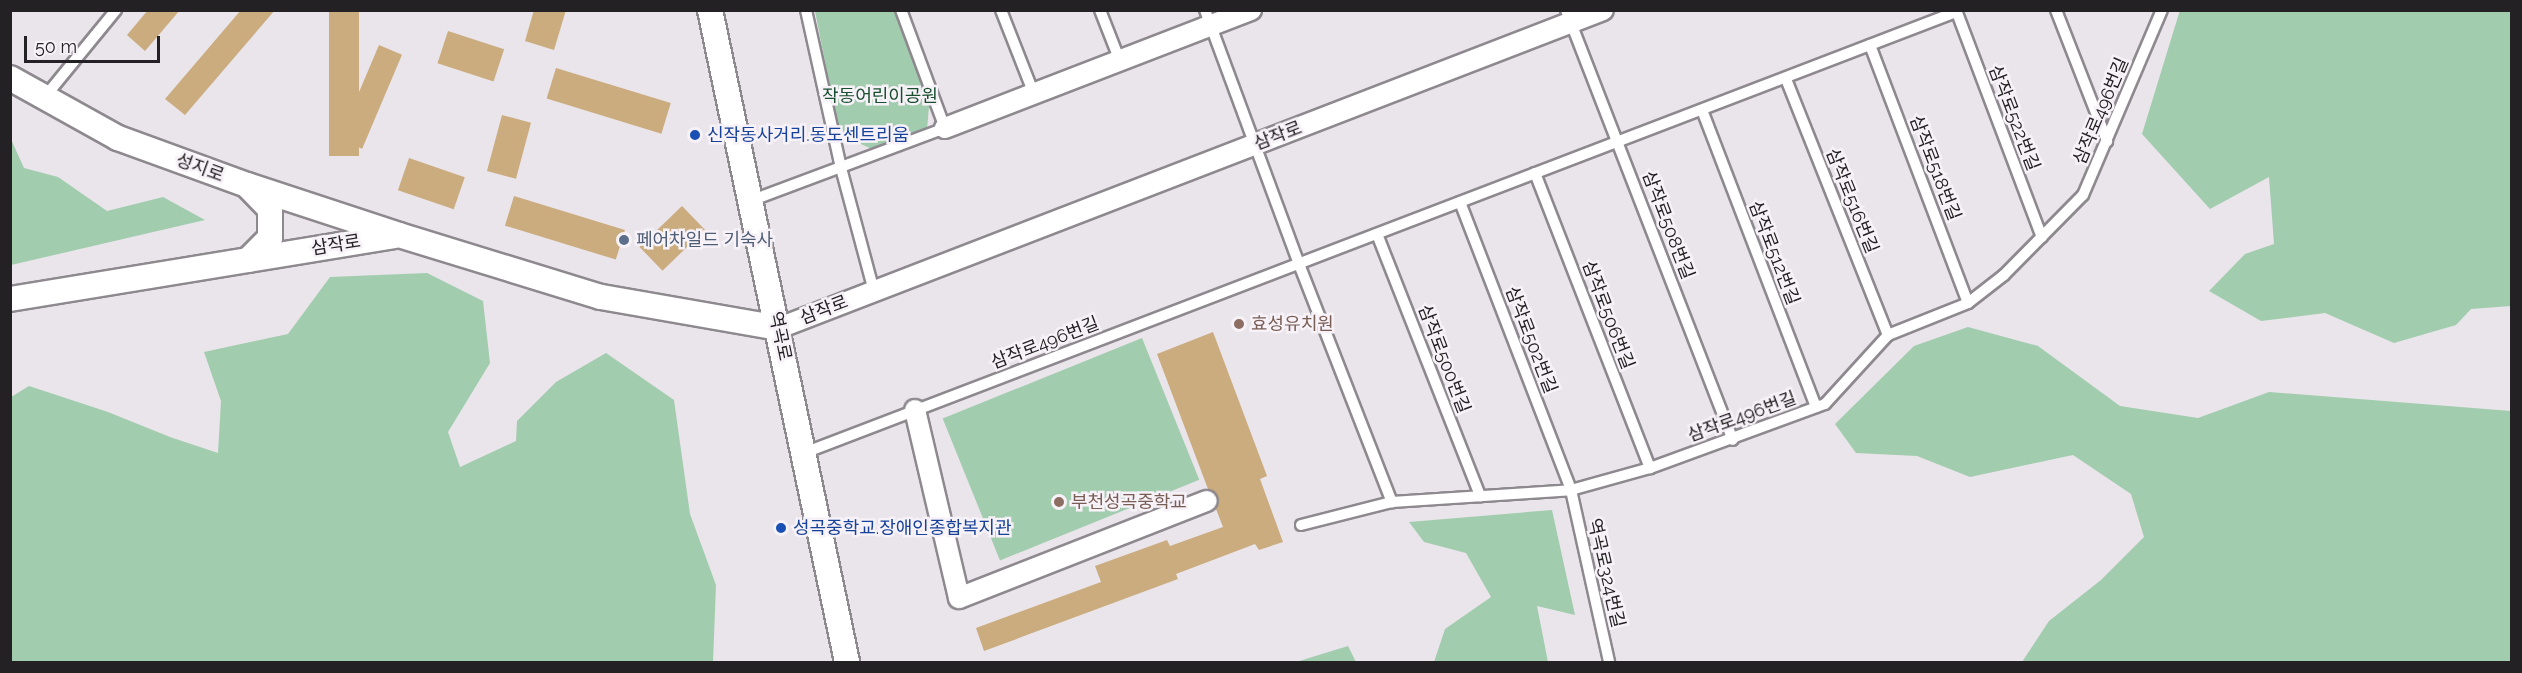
<!DOCTYPE html>
<meta charset="utf-8">
<style>
body{margin:0}
#map{position:relative;width:2522px;height:673px;overflow:hidden;background:#eae4eb;font-family:Raleway,"Noto Sans KR",sans-serif}
div>[style]{position:absolute}
[style*='--x']{left:calc(var(--x)*1px);top:calc(var(--y)*1px);width:calc(var(--w)*1px);rotate:calc(var(--a)*1deg)}
.green>*{inset:0;background:#a1cdae;transform-origin:0 0}
.building>*{inset:0;background:#cbac7e;transform-origin:0 0}
.roads{filter:drop-shadow(2px 0 #8e888f) drop-shadow(-2px 0 #8e888f) drop-shadow(0 2px #8e888f) drop-shadow(0 -2px #8e888f)}
.service>*{height:10px;margin:-5px;padding:0 5px;transform-origin:5px;border-radius:5px;background:#fff}
.minor>*{height:20px;margin:-10px;padding:0 10px;transform-origin:10px;border-radius:10px;background:#fff}
.tertiary>*{height:24px;margin:-12px;padding:0 12px;transform-origin:12px;border-radius:12px;background:#fff}
.dots>*{width:16px;height:16px;translate:-50% -50%;box-sizing:border-box;border:3px solid #f7f1f8;border-radius:50%}
span{translate:-50% -50%;white-space:nowrap;text-align:center;line-height:1.15;-webkit-text-stroke:5px #f7f1f8;paint-order:stroke}
.park-label{font-size:18px;color:#18502f}
.street-label{font-size:18px;color:#232123}
.transit-label{font-size:18px;color:#164399}
.left{translate:0 -50%;text-align:left}
.service-label{font-size:18px;color:#4e5e75}
.education-label{font-size:18px;color:#785e54}
.frame{position:absolute;inset:0;border:12px solid #232123;pointer-events:none}
.scale{position:absolute;left:24px;top:36px;width:136px;height:27px;box-sizing:border-box;border:3px solid #232123;border-top:0;padding-left:8px;font-size:18px;line-height:21px;white-space:nowrap;color:#232123;-webkit-text-stroke:4px #f7f1f8;paint-order:stroke}
</style>
<div id="map">
<div class="green">
<i style="clip-path:polygon(2180px 10px,2511px 11px,2511px 306px,2471px 309px,2456px 325px,2394px 343px,2325px 313px,2261px 321px,2209px 291px,2245px 254px,2274px 244px,2269px 177px,2210px 209px,2142px 134px)"></i>
<i style="clip-path:polygon(815px 11px,897px 11px,930px 96px,927px 129px,874px 150px,839px 134px)"></i>
<i style="clip-path:polygon(10px 137px,24px 168px,58px 177px,107px 211px,163px 197px,205px 220px,11px 265px)"></i>
<i style="clip-path:polygon(427px 273px,483px 301px,490px 363px,448px 432px,460px 467px,516px 441px,517px 421px,556px 382px,606px 353px,674px 400px,690px 514px,716px 585px,713px 662px,11px 662px,11px 397px,29px 386px,108px 412px,170px 437px,218px 453px,221px 401px,204px 352px,288px 334px,330px 277px)"></i>
<i style="clip-path:polygon(1968px 327px,2038px 346px,2120px 406px,2198px 418px,2269px 392px,2511px 411px,2511px 662px,2022px 662px,2049px 621px,2101px 580px,2144px 537px,2131px 494px,2073px 455px,1970px 477px,1917px 456px,1856px 453px,1835px 424px,1914px 346px)"></i>
<i style="left:1142px;top:338px;width:153px;height:215px;rotate:68deg"></i>
<i style="clip-path:polygon(1552px 510px,1575px 615px,1537px 606px,1548px 662px,1434px 662px,1445px 629px,1491px 597px,1466px 553px,1424px 542px,1409px 522px)"></i>
<i style="clip-path:polygon(1348px 646px,1356px 662px,1296px 662px)"></i>
</div>
<div class="building">
<i style="clip-path:polygon(148px 10px,180px 10px,145px 51px,127px 35px)"></i>
<i style="clip-path:polygon(241px 10px,275px 10px,185px 115px,165px 99px)"></i>
<i style="left:329px;top:10px;width:30px;height:146px"></i>
<i style="clip-path:polygon(534px 10px,566px 10px,554px 50px,525px 41px)"></i>
<i style="left:448px;top:31px;width:59px;height:34px;rotate:18deg"></i>
<i style="left:379px;top:45px;width:25px;height:102px;rotate:23deg"></i>
<i style="left:556px;top:68px;width:120px;height:32px;rotate:17deg"></i>
<i style="left:502px;top:115px;width:30px;height:58px;rotate:15deg"></i>
<i style="left:409px;top:158px;width:59px;height:34px;rotate:19deg"></i>
<i style="left:514px;top:196px;width:116px;height:31px;rotate:17deg"></i>
<i style="left:682px;top:206px;width:33px;height:59px;rotate:46deg"></i>
<i style="clip-path:polygon(1213px 332px,1267px 476px,1260px 479px,1283px 542px,1259px 550px,1255px 544px,1176px 574px,1178px 579px,984px 651px,976px 628px,1101px 582px,1095px 566px,1167px 540px,1170px 546px,1223px 527px,1216px 509px,1218px 497px,1208px 489px,1157px 354px)"></i>
</div>
<div class="roads">
<div class="service">
<i style="--x:806;--y:10;--w:162;--a:77.5"></i>
<i style="--x:841;--y:168;--w:127;--a:75"></i>
<i style="--x:1001;--y:10;--w:90;--a:68.6"></i>
<i style="--x:1100;--y:10;--w:55;--a:68.6"></i>
<i style="--x:1205;--y:10;--w:271;--a:69.7"></i>
<i style="--x:1299;--y:264;--w:256;--a:68.7"></i>
<i style="--x:1566;--y:10;--w:461;--a:68.8"></i>
<i style="--x:1956;--y:10;--w:243;--a:69.3"></i>
<i style="--x:2056;--y:10;--w:141;--a:68.7"></i>
<i style="--x:1870;--y:45;--w:276;--a:69.2"></i>
<i style="--x:1786;--y:79;--w:276;--a:68.3"></i>
<i style="--x:44;--y:98;--w:114;--a:-50.7"></i>
<i style="--x:1702;--y:110;--w:318;--a:69"></i>
<i style="--x:1535;--y:173;--w:317;--a:68.7"></i>
<i style="--x:750;--y:201;--w:208;--a:-20.5"></i>
<i style="--x:945;--y:128;--w:126;--a:-110.4"></i>
<i style="--x:1460;--y:202;--w:309;--a:68.9"></i>
<i style="--x:1571;--y:490;--w:176;--a:77.5"></i>
<i style="--x:1377;--y:234;--w:282;--a:68.5"></i>
<i style="--x:804;--y:453;--w:1234;--a:-20.95"></i>
<i style="--x:1301;--y:525;--w:94;--a:-14.2"></i>
<i style="--x:1392;--y:502;--w:179;--a:-3.8"></i>
<i style="--x:1571;--y:490;--w:82;--a:-15.6"></i>
<i style="--x:1650;--y:468;--w:186;--a:-20.1"></i>
<i style="--x:1825;--y:404;--w:93;--a:-47.6"></i>
<i style="--x:1888;--y:335;--w:86;--a:-21.8"></i>
<i style="--x:1968;--y:303;--w:46;--a:-37.9"></i>
<i style="--x:2004;--y:275;--w:112;--a:-45.4"></i>
<i style="--x:2083;--y:195;--w:201;--a:-66.9"></i>
</div>
<div class="minor">
<i style="--x:945;--y:128;--w:328;--a:-21.1"></i>
<i style="--x:779;--y:328;--w:883;--a:-21.1"></i>
<i style="--x:915;--y:410;--w:193;--a:76.8"></i>
<i style="--x:959;--y:598;--w:266;--a:-21.4"></i>
</div>
<div class="tertiary">
<i style="--x:710;--y:10;--w:666;--a:78.13"></i>
<i style="--x:10;--y:78;--w:124;--a:29.1"></i>
<i style="--x:118;--y:138;--w:137;--a:20"></i>
<i style="--x:247;--y:185;--w:160;--a:18.2"></i>
<i style="--x:399;--y:235;--w:211;--a:17.1"></i>
<i style="--x:601;--y:297;--w:181;--a:9.9"></i>
<i style="--x:248;--y:260;--w:31;--a:-45"></i>
<i style="--x:270;--y:238;--w:29;--a:-90"></i>
<i style="--x:270;--y:209;--w:30;--a:-134"></i>
<i style="--x:10;--y:299;--w:389;--a:-9.3"></i>
</div>
</div>
<div class="dots">
<i style="left:695px;top:135px;background:#1a4fb4"></i>
<i style="left:624px;top:240px;background:#5c6f8a"></i>
<i style="left:1239px;top:324px;background:#8d6e63"></i>
<i style="left:1059px;top:502px;background:#8d6e63"></i>
<i style="left:781px;top:528px;background:#1a4fb4"></i>
</div>
<div class="park-label">
<span style="left:880px;top:96px">작동어린이공원</span>
</div>
<div class="street-label">
<span style="left:2101px;top:111px;rotate:-67deg">삼작로496번길</span>
<span style="left:2014px;top:118px;rotate:69deg">삼작로522번길</span>
<span style="left:1278px;top:136px;rotate:-21deg">삼작로</span>
<span style="left:200px;top:168px;rotate:20deg">성지로</span>
<span style="left:1935px;top:168px;rotate:69deg">삼작로518번길</span>
<span style="left:1852px;top:201px;rotate:68deg">삼작로516번길</span>
<span style="left:1668px;top:225px;rotate:69deg">삼작로508번길</span>
<span style="left:336px;top:245px;rotate:-9deg">삼작로</span>
<span style="left:1774px;top:253px;rotate:69deg">삼작로512번길</span>
<span style="left:824px;top:310px;rotate:-21deg">삼작로</span>
<span style="left:1608px;top:315px;rotate:69deg">삼작로506번길</span>
<span style="left:780px;top:336px;rotate:78deg">역곡로</span>
<span style="left:1531px;top:340px;rotate:69deg">삼작로502번길</span>
<span style="left:1045px;top:343px;rotate:-21deg">삼작로496번길</span>
<span style="left:1444px;top:359px;rotate:69deg">삼작로500번길</span>
<span style="left:1742px;top:417px;rotate:-20deg">삼작로496번길</span>
<span style="left:1606px;top:573px;rotate:77deg">역곡로324번길</span>
</div>
<div class="transit-label">
<span class="left" style="left:707px;top:135px">신작동사거리.동도센트리움</span>
<span class="left" style="left:793px;top:528px">성곡중학교.장애인종합복지관</span>
</div>
<div class="service-label">
<span class="left" style="left:636px;top:240px">페어차일드 기숙사</span>
</div>
<div class="education-label">
<span class="left" style="left:1251px;top:324px">효성유치원</span>
<span class="left" style="left:1071px;top:502px">부천성곡중학교</span>
</div>
<div class="frame"></div>
<div class="scale">50 m</div>
</div>
